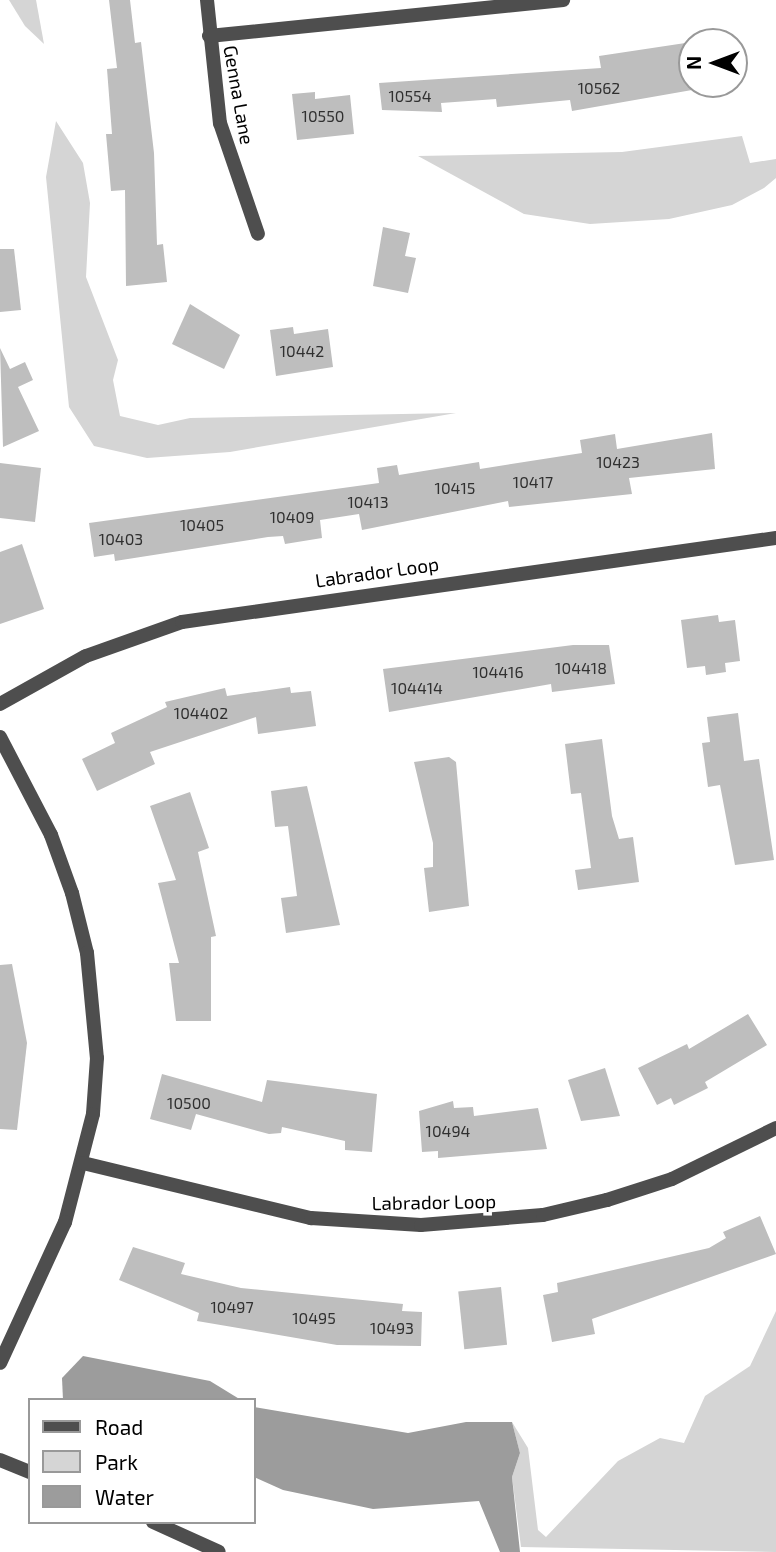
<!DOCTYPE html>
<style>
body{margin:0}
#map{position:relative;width:776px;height:1552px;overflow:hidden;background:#fff;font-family:"Exo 2",sans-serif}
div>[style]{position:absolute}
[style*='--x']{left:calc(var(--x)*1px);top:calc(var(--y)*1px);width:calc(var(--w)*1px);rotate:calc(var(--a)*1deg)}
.green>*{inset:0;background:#d5d5d5}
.water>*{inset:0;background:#9c9c9c}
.building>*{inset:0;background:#bebebe;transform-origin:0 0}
.minor>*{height:14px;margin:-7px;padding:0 7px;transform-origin:7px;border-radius:7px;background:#4e4e4e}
.tertiary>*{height:14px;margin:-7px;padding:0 7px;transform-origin:7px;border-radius:7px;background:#4e4e4e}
span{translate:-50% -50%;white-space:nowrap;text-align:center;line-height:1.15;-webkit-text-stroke:7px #fff;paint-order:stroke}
.number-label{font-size:16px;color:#303030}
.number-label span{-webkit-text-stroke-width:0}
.street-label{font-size:19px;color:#000}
.legend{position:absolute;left:28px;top:1398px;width:228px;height:126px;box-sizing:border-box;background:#fff;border:2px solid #999;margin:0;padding:9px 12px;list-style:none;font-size:21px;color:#000}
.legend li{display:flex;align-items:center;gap:14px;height:35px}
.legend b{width:35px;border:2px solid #999}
.north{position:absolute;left:678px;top:28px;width:70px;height:70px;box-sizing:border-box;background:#fff;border:2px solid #999;border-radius:50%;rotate:270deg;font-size:19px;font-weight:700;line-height:28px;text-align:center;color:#000}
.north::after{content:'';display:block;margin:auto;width:24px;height:32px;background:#000;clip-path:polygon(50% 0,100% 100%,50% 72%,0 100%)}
</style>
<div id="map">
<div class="green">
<i style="clip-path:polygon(9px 0,36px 0,44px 44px,25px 26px)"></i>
<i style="clip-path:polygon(56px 121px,83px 163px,90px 203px,86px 277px,118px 360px,113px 380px,120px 416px,158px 425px,190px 418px,456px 413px,230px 452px,147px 458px,94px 446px,69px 407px,46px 177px)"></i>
<i style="clip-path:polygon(742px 136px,750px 163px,776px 159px,776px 178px,764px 188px,732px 205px,669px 219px,590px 224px,524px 214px,418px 156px,622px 152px)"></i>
<i style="clip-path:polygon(776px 1311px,776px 1552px,521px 1547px,512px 1477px,520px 1453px,512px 1422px,528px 1448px,538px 1530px,546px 1537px,618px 1461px,660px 1438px,684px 1443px,705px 1396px,750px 1366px)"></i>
</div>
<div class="water">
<i style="clip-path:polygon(83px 1356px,210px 1381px,241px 1400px,63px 1400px,62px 1378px)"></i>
<i style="clip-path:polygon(254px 1407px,408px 1433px,466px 1422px,512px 1422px,520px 1453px,512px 1477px,520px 1552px,500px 1552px,479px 1501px,373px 1509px,283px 1490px,254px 1477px)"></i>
</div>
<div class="building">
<i style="clip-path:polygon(109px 0,130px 0,135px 43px,141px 42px,154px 153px,157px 245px,163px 244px,167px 282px,126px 286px,125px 190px,111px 191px,106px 134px,112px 134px,107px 69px,117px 68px)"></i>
<i style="clip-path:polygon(692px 42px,692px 90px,572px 111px,570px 100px,497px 107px,496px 99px,441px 103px,442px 112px,382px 110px,379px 83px,601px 68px,599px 56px)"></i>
<i style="clip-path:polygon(315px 92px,315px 99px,350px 95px,354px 134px,297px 140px,292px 94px)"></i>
<i style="clip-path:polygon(383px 227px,410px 233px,405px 256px,416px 258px,408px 293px,373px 286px)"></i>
<i style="clip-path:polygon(0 249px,14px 249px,21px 310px,0 312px)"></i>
<i style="clip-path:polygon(190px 304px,240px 335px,224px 369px,172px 344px)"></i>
<i style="clip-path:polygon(293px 327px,294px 334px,328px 329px,333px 367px,276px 376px,270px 330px)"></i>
<i style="clip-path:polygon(0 348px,10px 369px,25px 362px,33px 380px,18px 387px,39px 431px,3px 447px)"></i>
<i style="clip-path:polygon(712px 433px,715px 469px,629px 478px,632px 494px,509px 507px,508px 501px,362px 530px,359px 514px,320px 520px,322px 538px,285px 544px,283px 536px,268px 537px,115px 561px,114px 554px,94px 557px,89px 523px,379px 483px,377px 468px,397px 465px,399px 475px,479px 462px,480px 469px,582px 453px,580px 440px,615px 434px,617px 449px)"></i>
<i style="clip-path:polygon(0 463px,41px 468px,35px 522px,0 518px)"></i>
<i style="clip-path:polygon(22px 544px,44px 609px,0 624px,0 552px)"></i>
<i style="clip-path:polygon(718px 615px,719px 622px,735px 620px,740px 661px,725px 663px,726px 672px,706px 675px,705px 666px,687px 668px,681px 620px)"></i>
<i style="clip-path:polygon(573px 645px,609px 645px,615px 684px,552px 692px,551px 684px,389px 712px,383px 669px)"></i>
<i style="clip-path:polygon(290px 687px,291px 693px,311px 691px,316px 726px,258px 734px,256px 717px,150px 752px,155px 764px,97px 791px,82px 759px,115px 743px,111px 733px,167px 707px,165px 702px,225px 688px,227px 696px)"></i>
<i style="clip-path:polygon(738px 713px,744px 761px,759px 759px,774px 860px,735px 865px,720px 785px,708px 787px,702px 743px,710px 742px,707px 717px)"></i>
<i style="clip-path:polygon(602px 739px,612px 816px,619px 839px,633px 837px,639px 882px,578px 890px,575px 870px,591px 868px,581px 793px,571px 794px,565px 744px)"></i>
<i style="clip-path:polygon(449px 757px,456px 762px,469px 906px,429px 912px,424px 868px,433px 867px,433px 843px,414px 762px)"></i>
<i style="clip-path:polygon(307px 786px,340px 925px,286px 933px,281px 898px,297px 896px,288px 826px,275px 827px,271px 791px)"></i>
<i style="clip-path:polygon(190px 792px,209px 848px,198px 852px,216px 936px,211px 937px,211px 1021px,176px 1021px,169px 963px,179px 963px,158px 883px,176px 880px,150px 806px)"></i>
<i style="clip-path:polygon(12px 964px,27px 1043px,17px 1130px,0 1129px,0 965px)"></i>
<i style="clip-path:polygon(748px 1014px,767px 1045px,705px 1082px,708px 1088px,674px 1105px,671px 1098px,657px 1105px,638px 1068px,687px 1044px,689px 1049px)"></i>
<i style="clip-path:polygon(605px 1068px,620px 1116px,581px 1121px,568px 1080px)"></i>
<i style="clip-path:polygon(162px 1074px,262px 1102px,267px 1080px,377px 1094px,372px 1152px,345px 1150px,345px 1141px,282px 1127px,281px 1133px,269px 1134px,196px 1114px,191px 1130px,150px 1119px)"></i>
<i style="clip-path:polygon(453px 1101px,454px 1108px,473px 1107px,474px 1116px,538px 1108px,547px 1149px,438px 1158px,438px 1151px,422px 1152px,419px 1111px)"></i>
<i style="clip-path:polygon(760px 1216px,776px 1254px,592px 1319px,595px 1334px,552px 1342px,543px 1295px,558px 1292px,557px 1283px,709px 1248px,726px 1238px,723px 1232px)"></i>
<i style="clip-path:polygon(133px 1247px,185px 1263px,181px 1274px,241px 1288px,403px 1304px,402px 1311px,422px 1312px,421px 1346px,337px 1345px,197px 1321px,199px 1313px,119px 1280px)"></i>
<i style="left:501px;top:1287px;width:58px;height:43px;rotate:84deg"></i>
</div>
<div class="minor">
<i style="--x:207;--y:0;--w:124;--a:84"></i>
<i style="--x:220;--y:123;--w:117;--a:71.1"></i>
<i style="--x:209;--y:36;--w:356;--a:-5.8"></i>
<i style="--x:0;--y:704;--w:98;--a:-29.2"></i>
<i style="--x:86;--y:656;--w:102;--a:-19.5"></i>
<i style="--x:182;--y:622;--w:600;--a:-8.05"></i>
<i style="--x:0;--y:737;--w:110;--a:62.5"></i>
<i style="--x:51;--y:835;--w:62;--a:70.1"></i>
<i style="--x:72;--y:893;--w:62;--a:76"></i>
<i style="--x:87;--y:953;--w:105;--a:84.6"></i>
<i style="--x:97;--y:1058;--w:56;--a:94.1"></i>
<i style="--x:93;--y:1114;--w:112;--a:104.5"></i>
<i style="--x:65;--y:1222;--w:155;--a:114.7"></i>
<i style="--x:83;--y:1163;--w:235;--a:13.6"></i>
<i style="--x:311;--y:1218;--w:110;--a:3.6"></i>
<i style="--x:421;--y:1225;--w:122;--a:-4.7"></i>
<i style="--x:543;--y:1215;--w:66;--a:-13.2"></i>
<i style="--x:607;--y:1200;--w:68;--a:-17.9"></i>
<i style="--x:672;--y:1179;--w:116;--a:-26.1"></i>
</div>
<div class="tertiary">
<i style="--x:0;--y:1460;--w:32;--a:22"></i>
<i style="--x:153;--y:1522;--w:72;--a:24.4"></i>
</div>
<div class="number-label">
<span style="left:599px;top:88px">10562</span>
<span style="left:410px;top:96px">10554</span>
<span style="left:323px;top:116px">10550</span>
<span style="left:302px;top:351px">10442</span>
<span style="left:618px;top:462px">10423</span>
<span style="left:533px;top:482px">10417</span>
<span style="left:455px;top:488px">10415</span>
<span style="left:368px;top:502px">10413</span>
<span style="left:292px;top:517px">10409</span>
<span style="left:202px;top:525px">10405</span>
<span style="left:121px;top:539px">10403</span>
<span style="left:581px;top:668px">104418</span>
<span style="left:498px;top:672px">104416</span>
<span style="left:417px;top:688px">104414</span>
<span style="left:201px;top:713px">104402</span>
<span style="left:189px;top:1103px">10500</span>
<span style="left:448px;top:1131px">10494</span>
<span style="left:232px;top:1307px">10497</span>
<span style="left:314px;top:1318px">10495</span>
<span style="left:392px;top:1328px">10493</span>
</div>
<div class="street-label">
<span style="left:239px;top:95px;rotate:80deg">Genna Lane</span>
<span style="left:377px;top:572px;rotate:-8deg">Labrador Loop</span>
<span style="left:434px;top:1202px;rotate:-1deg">Labrador Loop</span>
</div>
<ul class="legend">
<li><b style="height:9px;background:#4e4e4e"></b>Road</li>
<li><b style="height:19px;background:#d5d5d5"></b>Park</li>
<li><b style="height:19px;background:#9c9c9c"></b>Water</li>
</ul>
<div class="north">N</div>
</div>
